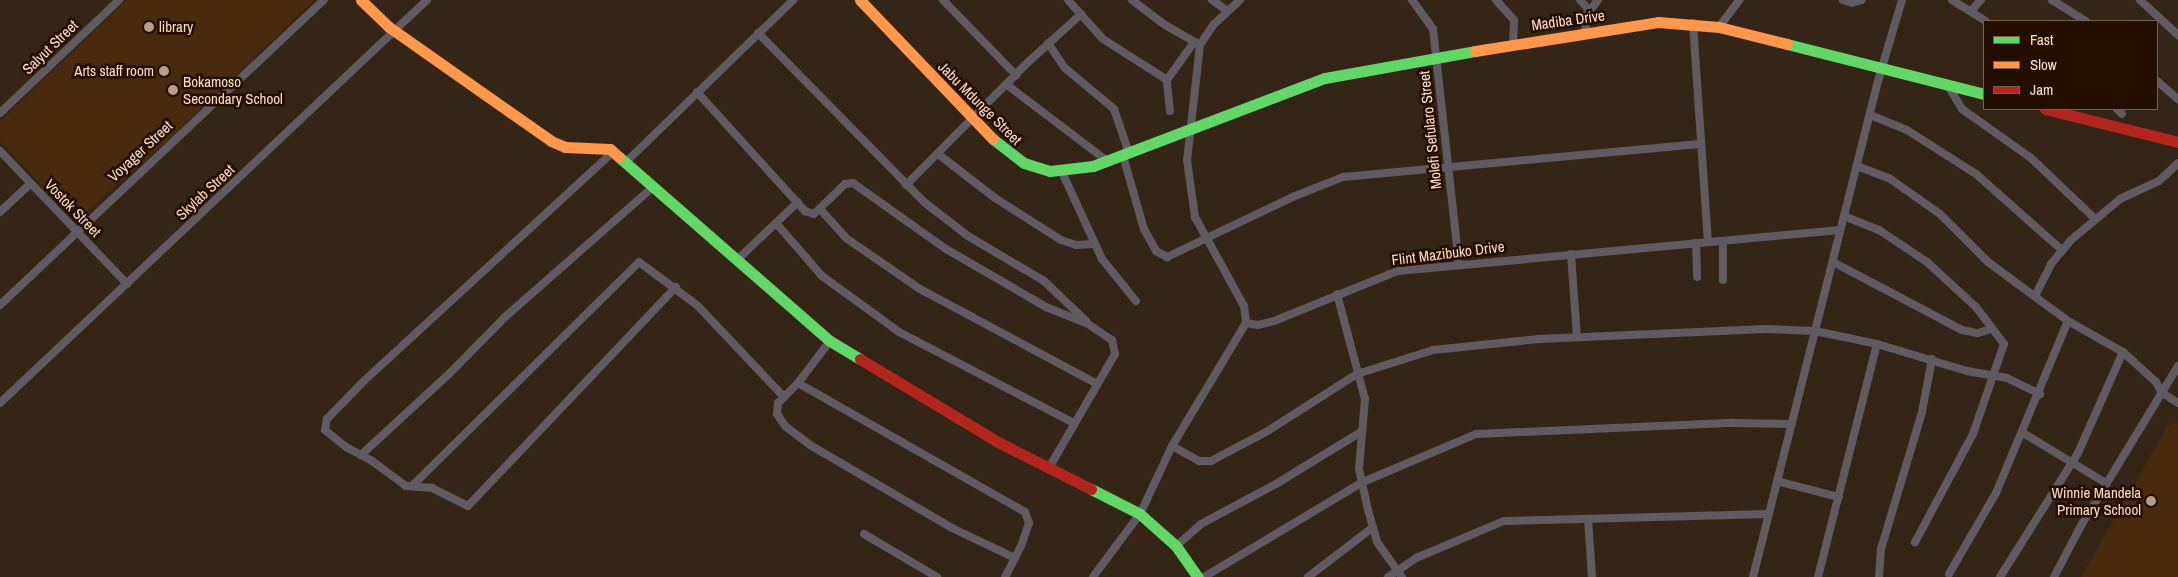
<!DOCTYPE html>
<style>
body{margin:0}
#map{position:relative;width:2178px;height:577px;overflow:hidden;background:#342517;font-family:"Archivo Narrow",sans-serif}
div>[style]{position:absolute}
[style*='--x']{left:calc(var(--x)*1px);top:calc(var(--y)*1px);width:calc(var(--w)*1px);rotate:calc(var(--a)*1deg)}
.built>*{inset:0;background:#482a0f}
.street>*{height:8px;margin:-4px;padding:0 4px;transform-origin:4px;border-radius:4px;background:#605b62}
.fast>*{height:11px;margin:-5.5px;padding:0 5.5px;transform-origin:5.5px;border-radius:5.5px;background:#63d668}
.slow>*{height:11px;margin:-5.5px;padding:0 5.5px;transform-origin:5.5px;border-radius:5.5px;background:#ff974d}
.jam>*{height:11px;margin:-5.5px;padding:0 5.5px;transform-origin:5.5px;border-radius:5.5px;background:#b3261e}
.dots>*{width:14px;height:14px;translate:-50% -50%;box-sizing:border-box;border:2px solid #240e00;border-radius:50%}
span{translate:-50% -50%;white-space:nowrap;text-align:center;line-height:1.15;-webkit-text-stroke:5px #240e00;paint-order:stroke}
.street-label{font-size:15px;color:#fcddc4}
.poi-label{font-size:15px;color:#fcddc4}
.left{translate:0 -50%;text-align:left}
.right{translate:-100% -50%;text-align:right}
.legend{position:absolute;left:1983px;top:20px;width:175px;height:90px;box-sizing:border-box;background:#240e00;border:1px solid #7a614e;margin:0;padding:6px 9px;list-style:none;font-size:15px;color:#fcddc4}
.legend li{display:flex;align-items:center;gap:10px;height:25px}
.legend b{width:25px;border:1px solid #7a614e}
</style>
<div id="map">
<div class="built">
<i style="clip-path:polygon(127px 0,314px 0,170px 139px,76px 221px,0 142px,0 121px)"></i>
<i style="clip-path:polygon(2178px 423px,2178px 577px,2081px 577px,2168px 425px)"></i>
</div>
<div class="street">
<i style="--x:943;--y:0;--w:105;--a:45.8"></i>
<i style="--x:1068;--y:0;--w:52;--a:48.1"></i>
<i style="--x:1103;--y:39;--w:76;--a:32.6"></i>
<i style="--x:1132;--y:0;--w:41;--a:37.1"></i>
<i style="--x:1165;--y:25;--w:40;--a:29.7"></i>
<i style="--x:1212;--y:0;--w:19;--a:35"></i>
<i style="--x:1240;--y:0;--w:35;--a:137"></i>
<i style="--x:1214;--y:24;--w:25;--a:124"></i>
<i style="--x:1200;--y:45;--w:116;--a:96.4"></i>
<i style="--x:1187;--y:160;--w:58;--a:82"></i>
<i style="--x:1195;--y:217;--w:102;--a:61.2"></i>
<i style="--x:1244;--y:306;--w:17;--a:83"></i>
<i style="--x:1412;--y:0;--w:36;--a:54"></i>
<i style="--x:1433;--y:29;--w:236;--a:83.7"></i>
<i style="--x:1496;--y:0;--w:27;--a:48"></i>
<i style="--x:1514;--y:20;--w:24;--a:92"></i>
<i style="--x:1580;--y:0;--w:13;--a:48"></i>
<i style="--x:1843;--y:0;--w:9;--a:18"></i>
<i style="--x:1852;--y:3;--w:10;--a:-17"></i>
<i style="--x:1952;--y:0;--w:39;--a:32"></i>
<i style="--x:2052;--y:0;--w:40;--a:32"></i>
<i style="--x:2140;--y:0;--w:52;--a:42.6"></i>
<i style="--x:1971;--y:11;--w:15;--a:-48"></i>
<i style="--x:1693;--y:23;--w:219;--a:86.1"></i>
<i style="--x:1719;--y:27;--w:34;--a:-53"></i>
<i style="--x:1585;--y:32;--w:18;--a:-84"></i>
<i style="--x:1587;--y:14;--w:18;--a:-52"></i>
<i style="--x:758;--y:33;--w:237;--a:45.5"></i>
<i style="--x:924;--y:202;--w:56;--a:37.7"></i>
<i style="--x:968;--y:236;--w:88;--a:30.6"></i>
<i style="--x:1044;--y:281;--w:59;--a:43.6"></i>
<i style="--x:1048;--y:43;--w:30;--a:56"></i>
<i style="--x:1065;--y:68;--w:64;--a:39.9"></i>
<i style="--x:1114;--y:109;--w:46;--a:71.2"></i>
<i style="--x:2157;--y:81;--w:28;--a:41"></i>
<i style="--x:1947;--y:84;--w:29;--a:59"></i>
<i style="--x:1962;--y:109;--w:85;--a:35.4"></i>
<i style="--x:2031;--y:158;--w:88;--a:43.6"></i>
<i style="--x:1007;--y:85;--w:126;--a:37.2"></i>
<i style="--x:697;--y:92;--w:161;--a:47.8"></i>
<i style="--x:805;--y:211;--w:9;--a:18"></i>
<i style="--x:814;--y:214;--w:43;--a:-44.1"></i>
<i style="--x:845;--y:184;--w:8;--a:-7"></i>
<i style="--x:853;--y:183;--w:114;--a:35.4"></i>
<i style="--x:946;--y:249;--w:116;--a:30.1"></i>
<i style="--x:1046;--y:307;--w:45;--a:22"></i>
<i style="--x:1088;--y:324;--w:29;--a:34"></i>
<i style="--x:1112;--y:340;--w:14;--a:78"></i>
<i style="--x:1115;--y:354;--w:132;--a:120.1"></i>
<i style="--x:2117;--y:109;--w:7;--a:45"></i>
<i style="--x:1170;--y:111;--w:31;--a:-96"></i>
<i style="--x:1167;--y:80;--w:47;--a:-54.6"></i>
<i style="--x:0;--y:113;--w:164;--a:-43.5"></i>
<i style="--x:1870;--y:115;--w:40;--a:22"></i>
<i style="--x:1907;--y:130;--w:82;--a:32.5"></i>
<i style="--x:1976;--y:174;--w:115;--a:41.5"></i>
<i style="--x:0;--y:151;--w:184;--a:46.3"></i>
<i style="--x:614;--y:151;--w:344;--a:137.4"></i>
<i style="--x:361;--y:384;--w:49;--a:134.2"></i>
<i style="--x:327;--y:419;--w:11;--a:100"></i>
<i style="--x:325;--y:430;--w:27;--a:39"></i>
<i style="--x:346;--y:447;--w:30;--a:28"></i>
<i style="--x:372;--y:461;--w:42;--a:36.3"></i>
<i style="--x:406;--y:486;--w:26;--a:4"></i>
<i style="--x:432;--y:488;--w:40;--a:26.6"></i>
<i style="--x:468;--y:506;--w:302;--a:-46.5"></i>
<i style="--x:938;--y:154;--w:72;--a:37.7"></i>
<i style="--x:995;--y:198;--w:78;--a:32.5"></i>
<i style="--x:1061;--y:240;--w:16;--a:18"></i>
<i style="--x:1076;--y:245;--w:18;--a:-3"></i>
<i style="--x:1123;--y:156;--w:76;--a:74"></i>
<i style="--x:1144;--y:229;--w:25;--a:61"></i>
<i style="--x:1156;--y:251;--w:13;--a:29"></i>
<i style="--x:1167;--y:257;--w:142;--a:-25.5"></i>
<i style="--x:1295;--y:196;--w:52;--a:-21.6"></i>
<i style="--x:1343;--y:177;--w:358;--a:-5.3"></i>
<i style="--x:626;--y:162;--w:233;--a:-44.1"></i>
<i style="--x:1857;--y:166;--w:34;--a:21"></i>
<i style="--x:1889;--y:178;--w:62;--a:35.2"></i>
<i style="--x:1940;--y:214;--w:68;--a:45"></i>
<i style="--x:1988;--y:262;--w:99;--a:36.4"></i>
<i style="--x:2068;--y:321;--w:63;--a:29.4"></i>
<i style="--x:2123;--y:352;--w:45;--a:42.3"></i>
<i style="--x:2156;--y:382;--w:11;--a:63"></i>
<i style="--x:2161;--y:392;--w:20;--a:33"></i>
<i style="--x:1062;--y:172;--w:96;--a:65.3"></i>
<i style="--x:1102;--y:259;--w:54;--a:51"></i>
<i style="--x:906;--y:185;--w:169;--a:-45.2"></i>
<i style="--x:1025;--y:65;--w:76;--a:-42.3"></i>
<i style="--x:820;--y:209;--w:39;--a:48"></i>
<i style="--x:846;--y:238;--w:90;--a:34.6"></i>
<i style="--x:920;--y:289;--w:201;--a:28.2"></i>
<i style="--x:0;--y:212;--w:41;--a:-43"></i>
<i style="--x:1844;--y:216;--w:38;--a:22"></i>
<i style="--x:1879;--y:230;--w:58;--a:33.7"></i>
<i style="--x:1927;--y:262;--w:67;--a:42.6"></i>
<i style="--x:1976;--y:307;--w:46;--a:52.9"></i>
<i style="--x:2004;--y:344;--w:95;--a:109"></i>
<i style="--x:1973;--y:434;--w:123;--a:118.2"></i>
<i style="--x:776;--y:223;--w:70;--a:49"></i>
<i style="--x:822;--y:276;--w:95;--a:36"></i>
<i style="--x:899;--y:332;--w:197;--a:27.5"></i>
<i style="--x:1723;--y:241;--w:39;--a:90"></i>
<i style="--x:1696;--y:243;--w:34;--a:88"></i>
<i style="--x:1571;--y:254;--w:83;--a:85.9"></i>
<i style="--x:737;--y:260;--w:84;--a:-43.6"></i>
<i style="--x:1833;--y:262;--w:146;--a:27.8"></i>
<i style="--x:1962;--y:330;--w:16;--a:11"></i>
<i style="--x:1978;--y:333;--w:14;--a:-17"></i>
<i style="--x:1337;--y:294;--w:109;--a:75.1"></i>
<i style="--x:1365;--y:399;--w:70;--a:94.9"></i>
<i style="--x:1359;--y:469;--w:42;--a:77.6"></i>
<i style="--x:1368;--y:510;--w:33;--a:74"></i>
<i style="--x:1377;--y:542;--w:43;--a:54.5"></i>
<i style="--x:2035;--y:296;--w:36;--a:-63"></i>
<i style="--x:2051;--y:264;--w:31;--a:-50"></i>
<i style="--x:2071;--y:240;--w:64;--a:-39.9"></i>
<i style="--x:2120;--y:199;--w:43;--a:-24.8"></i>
<i style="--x:2159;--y:181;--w:26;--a:-43"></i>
<i style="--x:0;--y:305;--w:445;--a:-43.3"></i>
<i style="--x:830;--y:341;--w:53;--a:127.3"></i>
<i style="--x:798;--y:383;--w:28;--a:135"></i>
<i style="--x:778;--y:403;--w:11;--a:95"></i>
<i style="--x:777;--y:414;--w:14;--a:56"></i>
<i style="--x:785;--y:426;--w:31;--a:37"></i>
<i style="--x:810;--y:445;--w:164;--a:30.3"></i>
<i style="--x:952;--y:528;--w:70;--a:25.5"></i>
<i style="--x:798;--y:383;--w:261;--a:29.6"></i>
<i style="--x:1025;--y:512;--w:12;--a:70"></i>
<i style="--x:1029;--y:523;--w:24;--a:109"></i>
<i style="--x:1021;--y:546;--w:35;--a:117"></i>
<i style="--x:0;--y:403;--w:587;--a:-43.34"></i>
<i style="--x:2023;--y:433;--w:97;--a:31.1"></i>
<i style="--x:1172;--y:446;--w:31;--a:29"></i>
<i style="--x:1199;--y:461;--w:12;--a:0"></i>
<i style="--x:1211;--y:461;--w:62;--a:-27.8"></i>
<i style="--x:1266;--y:432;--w:108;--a:-32.5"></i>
<i style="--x:1357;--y:374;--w:80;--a:-17.5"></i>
<i style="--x:1433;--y:350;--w:107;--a:-5.9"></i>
<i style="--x:1539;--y:339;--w:227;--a:-2.5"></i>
<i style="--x:1766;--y:329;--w:49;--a:2.3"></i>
<i style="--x:1815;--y:331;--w:63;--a:11.8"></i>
<i style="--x:1877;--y:344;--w:94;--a:16.7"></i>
<i style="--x:1967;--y:371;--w:41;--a:9.9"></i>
<i style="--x:2007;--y:378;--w:37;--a:26"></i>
<i style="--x:361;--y:455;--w:121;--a:-42.7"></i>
<i style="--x:450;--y:373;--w:78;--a:-45.5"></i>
<i style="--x:505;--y:317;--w:198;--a:-41.3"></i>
<i style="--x:1777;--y:481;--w:64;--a:14.5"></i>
<i style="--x:412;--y:486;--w:319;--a:-44.6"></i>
<i style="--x:639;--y:262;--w:72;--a:36.6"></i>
<i style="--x:697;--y:305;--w:127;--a:46.6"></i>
<i style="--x:1588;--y:519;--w:58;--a:86.1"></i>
<i style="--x:864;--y:534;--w:85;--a:30.5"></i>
<i style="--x:1176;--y:546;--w:33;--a:-41"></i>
<i style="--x:1201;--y:524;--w:85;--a:-28.1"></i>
<i style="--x:1276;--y:484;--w:100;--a:-31.5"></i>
<i style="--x:1949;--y:574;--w:94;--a:-59.9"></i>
<i style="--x:1996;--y:493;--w:186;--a:-67.3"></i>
<i style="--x:1093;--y:577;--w:79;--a:-53.3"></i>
<i style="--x:1140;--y:514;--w:75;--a:-64.8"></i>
<i style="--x:1172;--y:446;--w:144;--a:-59"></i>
<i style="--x:1246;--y:323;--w:12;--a:9"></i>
<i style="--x:1258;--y:325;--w:16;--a:-14"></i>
<i style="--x:1274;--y:321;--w:134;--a:-22"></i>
<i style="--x:1398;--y:271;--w:444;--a:-5.3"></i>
<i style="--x:1204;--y:577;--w:185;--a:-30.9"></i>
<i style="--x:1363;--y:482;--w:123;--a:-23"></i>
<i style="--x:1476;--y:434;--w:257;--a:-2.5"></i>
<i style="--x:1733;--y:423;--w:59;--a:1"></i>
<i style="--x:1308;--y:577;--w:81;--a:-37.4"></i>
<i style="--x:1388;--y:577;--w:34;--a:-34"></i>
<i style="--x:1416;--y:558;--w:95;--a:-22.8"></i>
<i style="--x:1504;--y:521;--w:265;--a:-1.5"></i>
<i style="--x:1753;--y:577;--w:512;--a:-75.86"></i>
<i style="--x:1878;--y:81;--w:84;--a:-73.5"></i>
<i style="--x:1818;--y:577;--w:240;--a:-75.8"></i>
<i style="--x:1879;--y:577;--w:28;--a:-86"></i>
<i style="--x:1881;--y:549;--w:143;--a:-73.3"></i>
<i style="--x:1922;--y:412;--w:54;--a:-79.3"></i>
<i style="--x:2000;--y:577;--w:146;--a:-57.8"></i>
<i style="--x:2078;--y:453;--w:111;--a:-66"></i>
<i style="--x:2054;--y:577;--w:60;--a:-62.2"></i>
<i style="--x:2082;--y:524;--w:185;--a:-58.7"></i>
</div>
<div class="fast">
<i style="--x:1787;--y:44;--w:203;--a:14.2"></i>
<i style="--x:993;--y:139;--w:39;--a:38"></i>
<i style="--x:1024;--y:163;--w:27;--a:17"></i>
<i style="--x:1050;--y:171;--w:43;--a:-6.6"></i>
<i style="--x:1093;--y:166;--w:248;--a:-20.8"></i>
<i style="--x:1325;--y:78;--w:152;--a:-10.2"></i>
<i style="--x:619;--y:157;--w:280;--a:41.1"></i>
<i style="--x:830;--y:341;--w:35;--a:31"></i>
<i style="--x:1091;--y:489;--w:55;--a:27"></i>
<i style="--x:1140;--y:514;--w:48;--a:41.6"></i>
<i style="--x:1176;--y:546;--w:38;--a:55"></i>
</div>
<div class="slow">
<i style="--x:361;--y:0;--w:39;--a:44"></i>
<i style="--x:389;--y:27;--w:198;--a:35.1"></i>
<i style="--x:551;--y:141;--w:15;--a:23"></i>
<i style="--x:565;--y:147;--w:45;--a:2.5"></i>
<i style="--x:610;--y:149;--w:12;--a:42"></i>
<i style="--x:860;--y:0;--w:192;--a:46.3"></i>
<i style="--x:1475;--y:51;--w:185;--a:-9"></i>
<i style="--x:1658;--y:22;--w:61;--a:4.7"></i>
<i style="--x:1719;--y:27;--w:70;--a:14"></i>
</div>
<div class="jam">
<i style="--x:2045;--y:109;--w:137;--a:13.9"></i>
<i style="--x:860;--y:359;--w:163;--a:31"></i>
<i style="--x:1000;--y:443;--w:102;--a:26.8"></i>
</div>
<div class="dots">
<i style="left:149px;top:27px;background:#b69d87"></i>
<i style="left:164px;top:71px;background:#b69d87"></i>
<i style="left:173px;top:90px;background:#b69d87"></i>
<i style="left:2151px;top:501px;background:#b69d87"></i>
</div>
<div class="street-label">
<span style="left:1568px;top:20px;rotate:-8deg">Madiba Drive</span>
<span style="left:50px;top:47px;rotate:-44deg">Salyut Street</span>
<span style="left:980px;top:103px;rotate:45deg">Jabu Mdunge Street</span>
<span style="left:1430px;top:130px;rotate:-96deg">Molefi Sefularo Street</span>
<span style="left:140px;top:151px;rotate:-43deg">Voyager Street</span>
<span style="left:205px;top:192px;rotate:-43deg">Skylab Street</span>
<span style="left:73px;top:208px;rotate:46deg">Vostok Street</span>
<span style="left:1448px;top:253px;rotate:-7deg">Flint Mazibuko Drive</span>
</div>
<div class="poi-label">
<span class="left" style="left:159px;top:27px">library</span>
<span class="right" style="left:154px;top:71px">Arts staff room</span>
<span class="left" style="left:183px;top:90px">Bokamoso<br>Secondary School</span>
<span class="right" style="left:2141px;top:501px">Winnie Mandela<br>Primary School</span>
</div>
<ul class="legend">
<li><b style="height:6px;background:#63d668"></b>Fast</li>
<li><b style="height:6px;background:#ff974d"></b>Slow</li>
<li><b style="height:6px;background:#b3261e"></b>Jam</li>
</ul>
</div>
